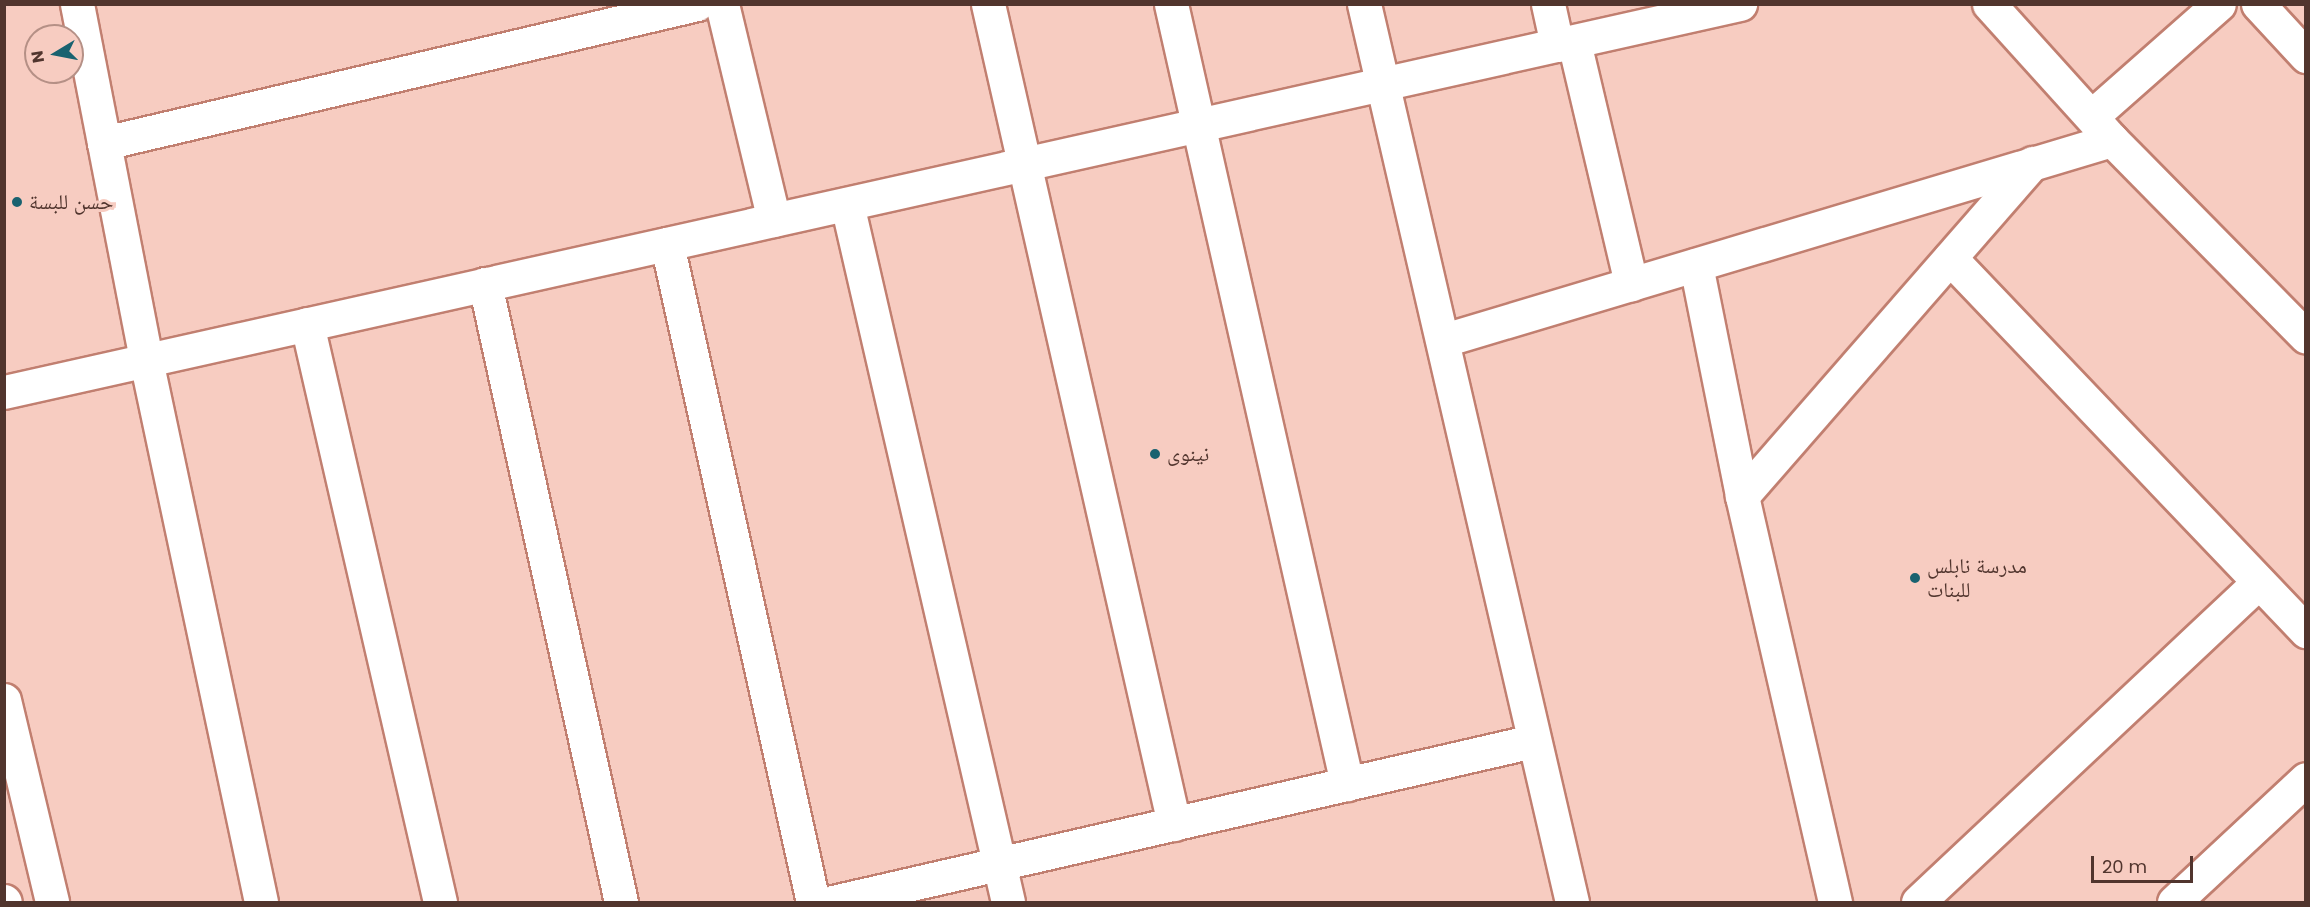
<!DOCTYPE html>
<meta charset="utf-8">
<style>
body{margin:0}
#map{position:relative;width:2310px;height:907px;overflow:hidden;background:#f7ccc1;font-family:Poppins,"Noto Naskh Arabic",sans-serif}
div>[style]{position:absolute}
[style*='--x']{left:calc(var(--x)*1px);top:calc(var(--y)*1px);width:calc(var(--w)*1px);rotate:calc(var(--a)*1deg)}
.roads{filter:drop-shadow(2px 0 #c17f70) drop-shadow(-2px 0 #c17f70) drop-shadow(0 2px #c17f70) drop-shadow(0 -2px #c17f70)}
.minor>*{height:33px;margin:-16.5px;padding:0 16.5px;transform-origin:16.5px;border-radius:16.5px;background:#fff}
.major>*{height:33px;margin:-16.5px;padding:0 16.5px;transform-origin:16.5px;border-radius:16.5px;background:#fff}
.dots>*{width:16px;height:16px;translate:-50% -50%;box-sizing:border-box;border:3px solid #f7ccc1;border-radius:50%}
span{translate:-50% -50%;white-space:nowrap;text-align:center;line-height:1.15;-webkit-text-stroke:6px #f7ccc1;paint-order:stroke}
.poi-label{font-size:21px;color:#51352e}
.left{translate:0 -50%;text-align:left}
.frame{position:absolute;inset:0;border:6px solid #51352e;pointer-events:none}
.north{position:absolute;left:24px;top:24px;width:60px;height:60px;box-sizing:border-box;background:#f7ccc1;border:2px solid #b59086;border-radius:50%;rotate:260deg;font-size:16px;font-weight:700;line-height:24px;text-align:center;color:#51352e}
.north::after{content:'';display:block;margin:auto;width:21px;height:27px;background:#196270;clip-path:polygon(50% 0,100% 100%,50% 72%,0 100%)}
.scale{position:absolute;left:2091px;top:856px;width:102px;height:27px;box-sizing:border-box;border:3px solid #51352e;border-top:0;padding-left:8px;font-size:18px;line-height:21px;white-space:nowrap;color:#51352e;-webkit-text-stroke:4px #f7ccc1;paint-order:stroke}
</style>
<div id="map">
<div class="roads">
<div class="minor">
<i style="--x:77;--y:4;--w:363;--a:79"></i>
<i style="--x:146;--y:360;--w:554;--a:78.02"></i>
<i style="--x:722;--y:4;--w:222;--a:76.5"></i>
<i style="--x:988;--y:4;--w:841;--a:77.22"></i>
<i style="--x:1171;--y:4;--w:800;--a:77.28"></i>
<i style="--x:1364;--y:4;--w:922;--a:76.96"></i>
<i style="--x:1548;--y:4;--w:42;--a:77.6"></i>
<i style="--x:1989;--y:4;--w:183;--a:47.9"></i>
<i style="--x:2112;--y:140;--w:276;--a:45.4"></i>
<i style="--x:2258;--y:4;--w:71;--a:47.3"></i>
<i style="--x:1574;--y:42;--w:249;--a:76.7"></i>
<i style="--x:2092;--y:116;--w:169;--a:-41.4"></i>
<i style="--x:104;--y:143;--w:609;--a:-13.19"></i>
<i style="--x:847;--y:204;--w:716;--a:77.01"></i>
<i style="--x:667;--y:244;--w:674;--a:77.49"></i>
<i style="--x:1950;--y:258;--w:516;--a:46.34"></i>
<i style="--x:1696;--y:265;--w:236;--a:78.7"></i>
<i style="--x:1742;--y:496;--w:417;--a:77.1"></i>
<i style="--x:485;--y:284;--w:633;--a:77.59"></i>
<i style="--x:307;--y:324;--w:593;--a:77.04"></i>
<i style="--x:1444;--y:340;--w:697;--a:-16.67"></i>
<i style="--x:4;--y:392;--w:1779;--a:-12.6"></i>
<i style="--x:1742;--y:496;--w:442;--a:-48.9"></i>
<i style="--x:833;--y:902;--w:718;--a:-12.95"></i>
<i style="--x:1918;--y:902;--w:466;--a:-43.2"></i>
<i style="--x:2174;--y:902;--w:180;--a:-43"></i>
</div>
<div class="major">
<i style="--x:4;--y:700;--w:208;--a:76.6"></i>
<i style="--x:4;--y:901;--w:1;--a:45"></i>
</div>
</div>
<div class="dots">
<i style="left:17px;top:202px;background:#196270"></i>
<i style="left:1155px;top:454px;background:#196270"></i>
<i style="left:1915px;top:578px;background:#196270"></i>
</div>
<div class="poi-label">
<span class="left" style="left:29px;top:202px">حسن للبسة</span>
<span class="left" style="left:1167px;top:454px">نينوى</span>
<span class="left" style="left:1927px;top:578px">مدرسة نابلس<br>للبنات</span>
</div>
<div class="frame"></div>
<div class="north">N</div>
<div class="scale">20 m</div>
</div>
